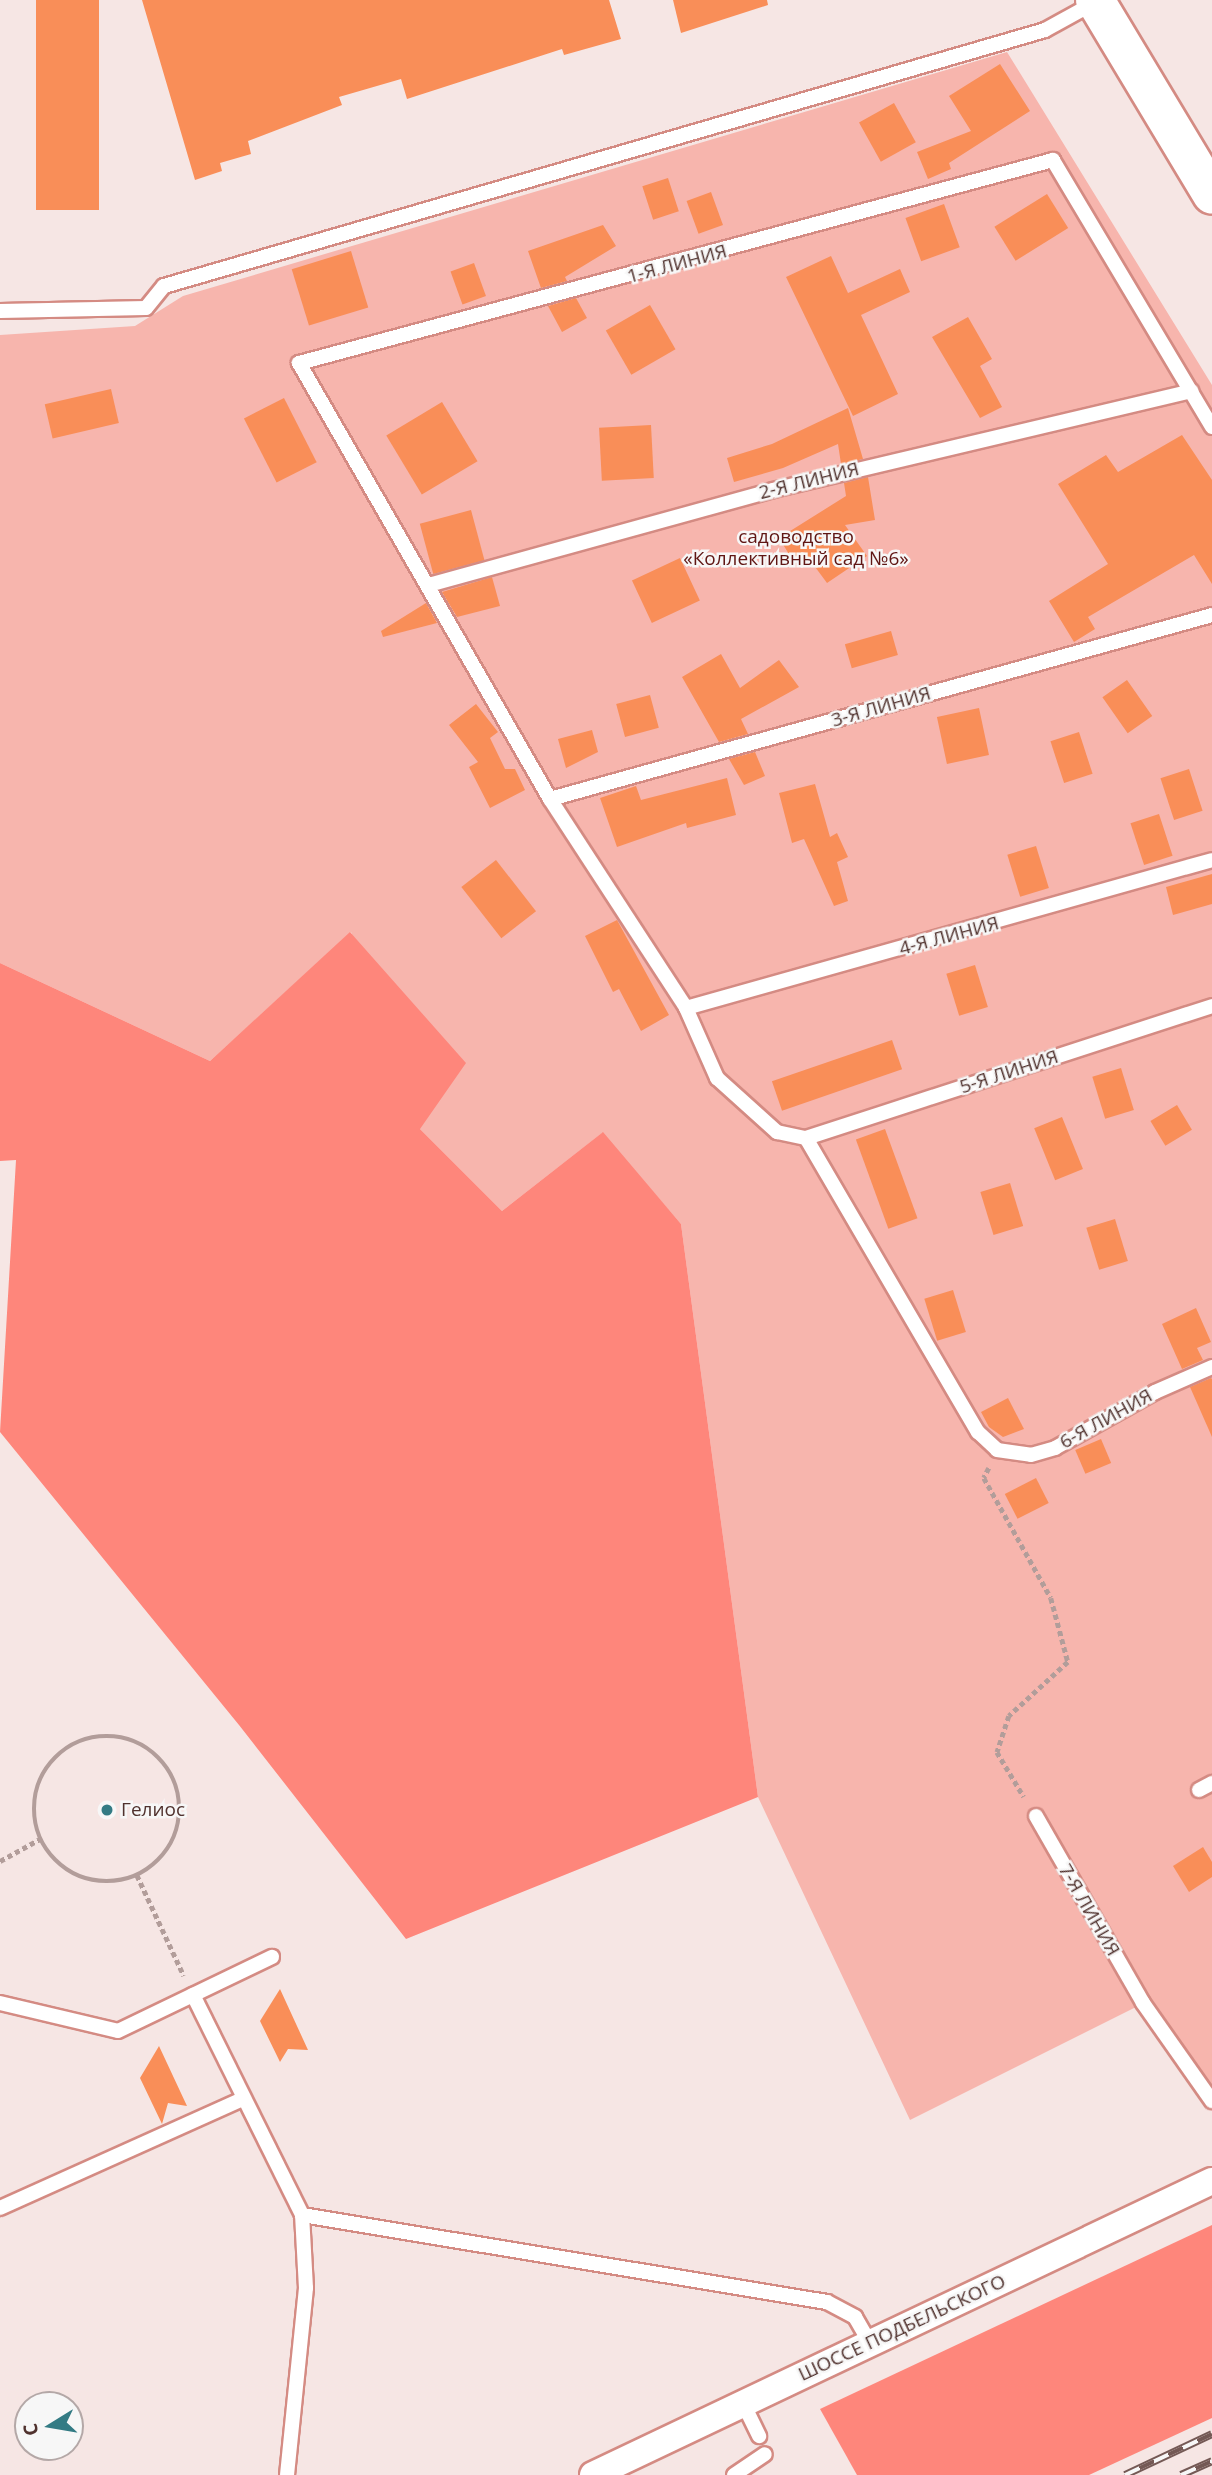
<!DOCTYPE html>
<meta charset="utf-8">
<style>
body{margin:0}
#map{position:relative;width:1212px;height:2475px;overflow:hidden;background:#f6e6e4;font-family:"Open Sans",sans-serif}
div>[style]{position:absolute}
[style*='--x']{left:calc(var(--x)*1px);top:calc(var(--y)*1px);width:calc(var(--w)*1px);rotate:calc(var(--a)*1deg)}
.green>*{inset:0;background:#f7b5ad}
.forest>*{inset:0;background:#fe867b}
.building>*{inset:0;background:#f98e58;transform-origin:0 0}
.path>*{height:4.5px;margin-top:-2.25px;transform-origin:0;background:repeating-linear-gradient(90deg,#b29d9a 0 5px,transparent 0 8.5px)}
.path>.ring{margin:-2.25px;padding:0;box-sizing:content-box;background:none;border:4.5px solid #b29d9a;border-radius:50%}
.roads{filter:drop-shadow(2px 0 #d48b83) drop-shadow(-2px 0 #d48b83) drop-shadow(0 2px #d48b83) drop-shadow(0 -2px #d48b83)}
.lane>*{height:14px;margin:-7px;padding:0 7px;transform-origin:7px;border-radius:7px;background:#fff}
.street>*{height:26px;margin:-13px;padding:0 13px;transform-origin:13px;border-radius:13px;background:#fff}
.secondary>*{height:38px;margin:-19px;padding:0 19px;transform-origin:19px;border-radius:19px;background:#fff}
.rail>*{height:8px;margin-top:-4px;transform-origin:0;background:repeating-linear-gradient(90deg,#f7f7f7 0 16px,#745955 0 32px);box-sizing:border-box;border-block:2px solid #745955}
.dots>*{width:19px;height:19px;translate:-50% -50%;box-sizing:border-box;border:4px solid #f7f7f7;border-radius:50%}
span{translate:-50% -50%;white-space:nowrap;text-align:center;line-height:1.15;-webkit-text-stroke:5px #f7f7f7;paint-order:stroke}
.street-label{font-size:19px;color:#50322e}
.park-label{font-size:19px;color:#601614}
.poi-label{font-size:19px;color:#50322e}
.left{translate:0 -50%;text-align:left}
.north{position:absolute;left:14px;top:2391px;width:70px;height:70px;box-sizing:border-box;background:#f7f7f7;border:2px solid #b4a8a7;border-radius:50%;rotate:259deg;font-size:19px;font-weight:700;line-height:28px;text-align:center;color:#50322e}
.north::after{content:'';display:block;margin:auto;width:24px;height:32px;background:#337b84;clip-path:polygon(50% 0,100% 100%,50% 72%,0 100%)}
</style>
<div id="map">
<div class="green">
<i style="clip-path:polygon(1007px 52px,1212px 385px,1212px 2088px,1148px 2001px,910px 2120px,758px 1797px,681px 1224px,602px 1133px,502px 1211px,420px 1129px,351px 932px,210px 1061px,0 963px,0 335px,135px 326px,183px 296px)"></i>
</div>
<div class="forest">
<i style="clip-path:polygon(350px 932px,466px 1063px,420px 1129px,502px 1211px,603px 1132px,681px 1224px,758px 1797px,406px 1939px,239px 1725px,0 1432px,16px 1160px,0 1161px,0 963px,210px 1061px)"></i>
<i style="clip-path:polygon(1212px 2225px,1212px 2418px,1089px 2475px,857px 2475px,820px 2409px)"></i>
</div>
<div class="building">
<i style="left:36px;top:0;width:63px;height:210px"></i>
<i style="clip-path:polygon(142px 0,609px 0,621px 39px,564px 55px,562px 49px,407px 99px,401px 79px,339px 97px,342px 105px,248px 141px,251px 154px,220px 163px,222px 171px,195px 180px)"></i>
<i style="clip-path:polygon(673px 0,767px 0,768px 5px,681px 33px)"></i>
<i style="clip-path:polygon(1000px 64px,1030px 111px,949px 163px,951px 169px,928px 179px,917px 152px,971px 131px,949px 96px)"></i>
<i style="left:894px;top:103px;width:45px;height:40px;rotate:61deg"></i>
<i style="left:668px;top:178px;width:35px;height:27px;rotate:72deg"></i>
<i style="left:711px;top:192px;width:35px;height:26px;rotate:70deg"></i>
<i style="left:1047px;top:194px;width:40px;height:62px;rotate:58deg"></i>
<i style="left:944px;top:204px;width:46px;height:41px;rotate:70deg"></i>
<i style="clip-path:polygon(603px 225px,616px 246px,565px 277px,567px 281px,541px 288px,528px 251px)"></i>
<i style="left:351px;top:251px;width:59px;height:62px;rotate:73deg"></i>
<i style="clip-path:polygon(831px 256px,848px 293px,900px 269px,910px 292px,861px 315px,898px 394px,853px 416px,786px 277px)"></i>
<i style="left:474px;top:263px;width:35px;height:25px;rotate:70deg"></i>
<i style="clip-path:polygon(576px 298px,587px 318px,562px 332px,548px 306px)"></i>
<i style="left:650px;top:305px;width:51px;height:51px;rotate:60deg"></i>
<i style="clip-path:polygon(968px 317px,992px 359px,980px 366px,1002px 407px,980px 418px,932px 337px)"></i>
<i style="left:111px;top:389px;width:35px;height:68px;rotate:77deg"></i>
<i style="left:284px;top:398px;width:72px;height:45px;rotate:63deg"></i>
<i style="left:442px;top:402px;width:69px;height:65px;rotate:59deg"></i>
<i style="clip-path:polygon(848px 408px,863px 459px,841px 464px,838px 444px,783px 468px,734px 482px,727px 458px,772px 444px)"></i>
<i style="left:651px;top:425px;width:53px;height:52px;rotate:87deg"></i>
<i style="clip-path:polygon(1182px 435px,1212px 480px,1212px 584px,1194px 555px,1088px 617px,1095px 629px,1074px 642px,1049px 601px,1108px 564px,1058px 484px,1106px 455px,1118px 472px)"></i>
<i style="clip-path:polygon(868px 477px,875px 520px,845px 525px,867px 556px,827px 583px,804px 552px,792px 559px,779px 538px,846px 496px,844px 483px)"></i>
<i style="left:471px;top:510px;width:52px;height:53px;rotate:75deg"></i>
<i style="left:680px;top:558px;width:47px;height:53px;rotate:65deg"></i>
<i style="clip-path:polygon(492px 577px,500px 606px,457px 617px,442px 592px)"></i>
<i style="clip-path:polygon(426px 603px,437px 623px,383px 637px,381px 631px)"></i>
<i style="left:891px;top:631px;width:25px;height:48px;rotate:74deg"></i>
<i style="clip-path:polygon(721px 654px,740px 688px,779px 660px,799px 687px,741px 719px,748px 734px,719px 742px,682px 677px)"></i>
<i style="left:1127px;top:680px;width:44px;height:30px;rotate:55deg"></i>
<i style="left:650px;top:695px;width:34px;height:35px;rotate:75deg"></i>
<i style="clip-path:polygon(476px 704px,498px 732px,490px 738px,505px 769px,515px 769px,525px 790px,490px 808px,469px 767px,478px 762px,449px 725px)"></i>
<i style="left:979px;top:708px;width:48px;height:43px;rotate:78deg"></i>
<i style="clip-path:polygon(592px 730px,598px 752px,566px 768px,558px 739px)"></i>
<i style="left:1079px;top:732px;width:44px;height:30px;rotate:72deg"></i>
<i style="clip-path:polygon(755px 752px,765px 776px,744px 785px,729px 759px)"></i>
<i style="left:1189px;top:769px;width:44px;height:30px;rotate:72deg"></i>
<i style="clip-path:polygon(727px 778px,736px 815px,687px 828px,686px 823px,617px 847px,600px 798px,636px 786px,641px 800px)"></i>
<i style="clip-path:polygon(815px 784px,830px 837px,837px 833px,848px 857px,837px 862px,848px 901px,834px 906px,804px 839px,792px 843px,779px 793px)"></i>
<i style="left:1159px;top:814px;width:44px;height:30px;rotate:72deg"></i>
<i style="left:1036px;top:846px;width:44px;height:30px;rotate:73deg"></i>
<i style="left:496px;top:860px;width:65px;height:44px;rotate:52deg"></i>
<i style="clip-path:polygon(1212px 874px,1212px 904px,1173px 915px,1166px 887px)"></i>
<i style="clip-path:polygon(617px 920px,669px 1015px,641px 1031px,619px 989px,613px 992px,585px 936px)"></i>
<i style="left:975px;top:965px;width:44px;height:30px;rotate:73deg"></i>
<i style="left:892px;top:1040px;width:31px;height:127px;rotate:71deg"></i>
<i style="left:1121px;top:1068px;width:44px;height:30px;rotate:73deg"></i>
<i style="left:1177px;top:1105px;width:29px;height:31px;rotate:59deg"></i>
<i style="left:1062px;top:1117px;width:56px;height:30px;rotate:68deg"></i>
<i style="left:885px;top:1129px;width:95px;height:31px;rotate:70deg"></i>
<i style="left:1010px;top:1183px;width:45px;height:31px;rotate:73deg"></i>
<i style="left:1115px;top:1219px;width:44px;height:30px;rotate:73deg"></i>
<i style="left:953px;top:1290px;width:44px;height:30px;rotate:73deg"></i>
<i style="clip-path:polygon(1196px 1308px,1211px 1342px,1197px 1348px,1203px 1360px,1182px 1369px,1162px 1324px)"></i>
<i style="clip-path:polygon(1211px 1378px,1212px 1379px,1212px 1437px,1190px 1387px)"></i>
<i style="clip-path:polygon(1008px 1398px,1024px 1429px,1003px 1437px,989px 1427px,981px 1412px)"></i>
<i style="left:1101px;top:1439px;width:26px;height:28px;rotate:67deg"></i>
<i style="left:1036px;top:1478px;width:28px;height:35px;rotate:63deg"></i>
<i style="clip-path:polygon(1203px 1847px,1212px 1862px,1212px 1877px,1189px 1892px,1173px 1866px)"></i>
<i style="clip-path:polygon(280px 1989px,308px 2050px,288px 2049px,280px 2062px,260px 2021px)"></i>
<i style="clip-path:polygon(159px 2046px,187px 2106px,168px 2103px,162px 2124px,140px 2078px)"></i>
</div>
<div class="path">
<i style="--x:989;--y:1468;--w:11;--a:117"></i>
<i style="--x:984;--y:1478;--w:137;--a:60.8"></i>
<i style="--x:1051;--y:1598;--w:66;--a:75.1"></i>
<i style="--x:1068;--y:1662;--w:80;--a:137.5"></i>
<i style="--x:1009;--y:1716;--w:38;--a:108"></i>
<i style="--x:997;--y:1752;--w:52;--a:59"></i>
<i class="ring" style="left:34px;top:1736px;width:141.5px;height:141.5px"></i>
<i style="--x:0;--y:1861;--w:46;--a:-28.8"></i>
<i style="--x:137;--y:1875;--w:111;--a:65"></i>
</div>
<div class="roads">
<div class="lane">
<i style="--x:0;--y:311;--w:146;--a:-1.2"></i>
<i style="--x:146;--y:308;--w:28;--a:-51"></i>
<i style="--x:164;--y:286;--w:917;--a:-16.2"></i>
<i style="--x:1045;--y:30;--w:58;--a:-28.8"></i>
<i style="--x:1212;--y:427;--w:311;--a:-120.8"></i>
<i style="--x:1053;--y:160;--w:781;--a:164.93"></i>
<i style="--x:299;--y:363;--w:503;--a:60.07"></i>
<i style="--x:550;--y:799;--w:249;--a:56.9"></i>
<i style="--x:686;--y:1008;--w:77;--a:66.1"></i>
<i style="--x:717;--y:1078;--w:81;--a:42"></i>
<i style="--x:777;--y:1132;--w:30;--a:12"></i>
<i style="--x:806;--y:1138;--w:341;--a:59.7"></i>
<i style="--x:978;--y:1432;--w:26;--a:43"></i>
<i style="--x:997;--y:1450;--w:34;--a:8"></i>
<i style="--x:1031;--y:1455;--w:25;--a:-16"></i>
<i style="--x:1055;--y:1448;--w:115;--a:-29.2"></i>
<i style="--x:1155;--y:1392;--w:62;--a:-23.7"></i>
<i style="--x:429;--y:585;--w:357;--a:-15.4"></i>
<i style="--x:773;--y:490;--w:430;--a:-13.3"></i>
<i style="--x:550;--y:799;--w:687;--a:-15.53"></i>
<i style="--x:686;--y:1008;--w:546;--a:-15.71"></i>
<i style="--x:806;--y:1138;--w:427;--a:-18"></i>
<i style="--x:1199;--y:1790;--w:15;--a:-28"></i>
<i style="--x:1036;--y:1816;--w:215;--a:60.2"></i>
<i style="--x:1143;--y:2003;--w:120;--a:54.9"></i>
<i style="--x:193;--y:1995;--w:246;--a:63.6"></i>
<i style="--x:302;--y:2215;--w:532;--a:9.41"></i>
<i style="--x:827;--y:2302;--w:32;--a:28"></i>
<i style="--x:855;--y:2317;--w:30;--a:60"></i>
<i style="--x:0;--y:2003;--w:121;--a:13.3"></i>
<i style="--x:118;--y:2031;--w:171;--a:-25.7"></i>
<i style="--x:0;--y:2208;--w:266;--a:-24.2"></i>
<i style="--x:743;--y:2403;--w:37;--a:64"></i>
<i style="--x:287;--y:2475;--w:188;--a:-84.2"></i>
<i style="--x:306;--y:2288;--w:73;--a:-93.1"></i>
<i style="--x:734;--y:2475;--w:37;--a:-34"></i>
</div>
<div class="street">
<i style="--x:593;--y:2475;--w:685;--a:-25.41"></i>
</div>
<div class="secondary">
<i style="--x:1095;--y:0;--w:227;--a:59"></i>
</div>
</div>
<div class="rail">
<i style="--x:1125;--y:2475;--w:96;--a:-25.2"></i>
<i style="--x:1181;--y:2475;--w:34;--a:-24"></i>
</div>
<div class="dots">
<i style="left:107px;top:1810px;background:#337b84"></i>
</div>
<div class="street-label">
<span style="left:677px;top:264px;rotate:-15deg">1-Я ЛИНИЯ</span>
<span style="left:809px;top:481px;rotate:-14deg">2-Я ЛИНИЯ</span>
<span style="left:881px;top:707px;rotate:-16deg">3-Я ЛИНИЯ</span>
<span style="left:949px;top:936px;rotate:-15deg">4-Я ЛИНИЯ</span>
<span style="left:1009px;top:1072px;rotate:-18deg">5-Я ЛИНИЯ</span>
<span style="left:1106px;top:1419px;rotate:-29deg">6-Я ЛИНИЯ</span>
<span style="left:1089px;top:1910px;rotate:60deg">7-Я ЛИНИЯ</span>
<span style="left:902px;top:2328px;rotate:-25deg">ШОССЕ ПОДБЕЛЬСКОГО</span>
</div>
<div class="park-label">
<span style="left:796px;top:548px">садоводство<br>«Коллективный сад №6»</span>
</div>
<div class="poi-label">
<span class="left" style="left:121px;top:1810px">Гелиос</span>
</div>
<div class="north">С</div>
</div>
